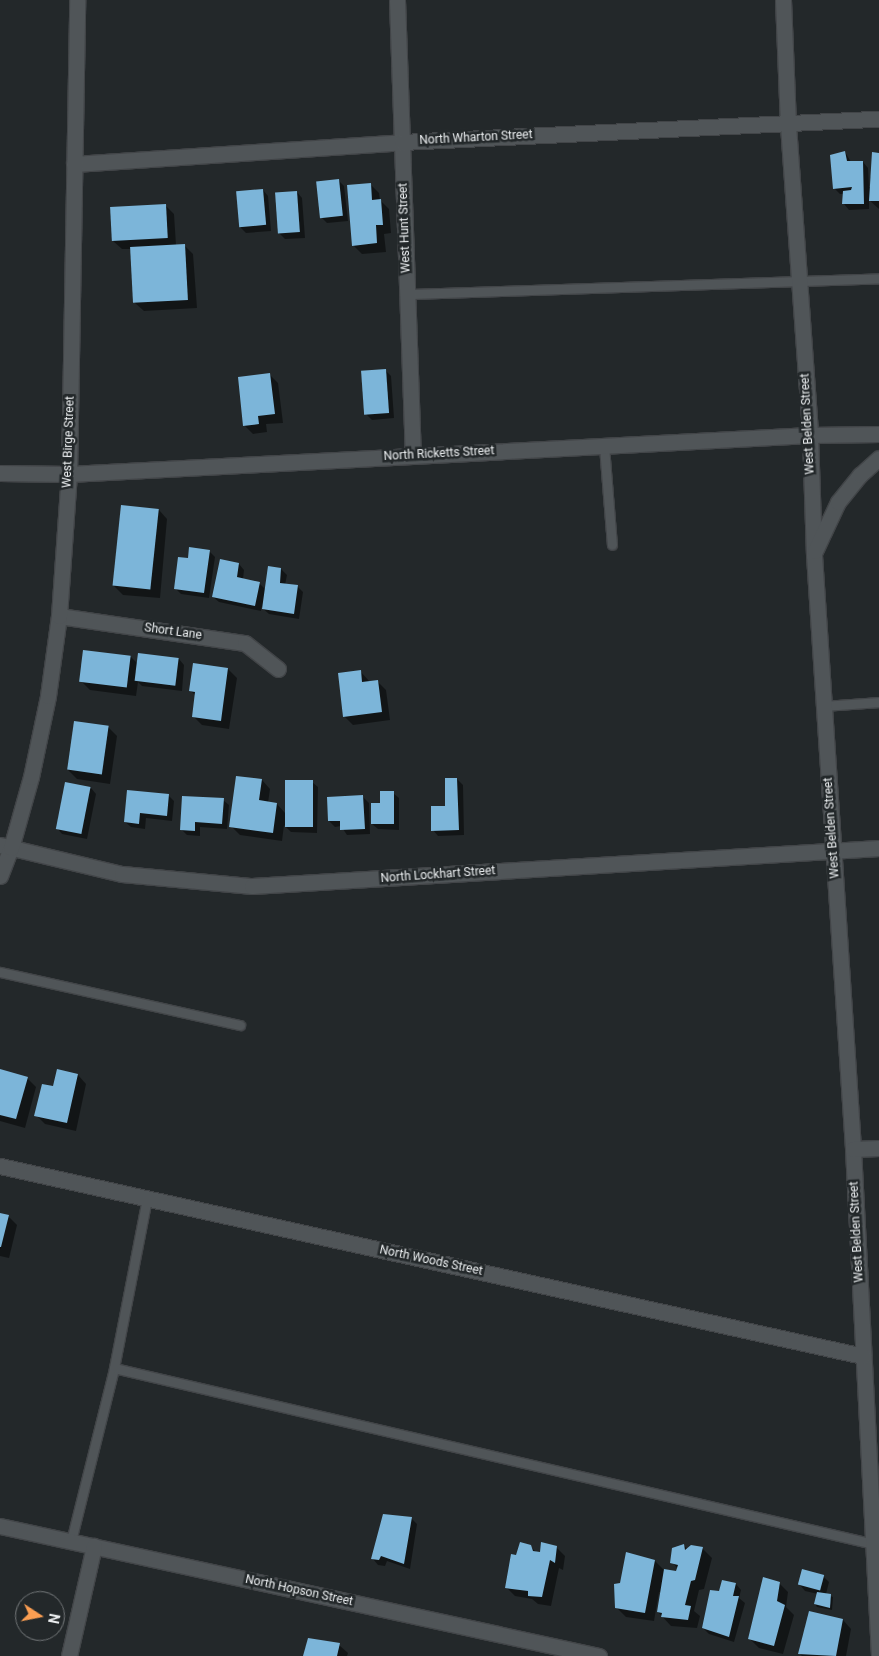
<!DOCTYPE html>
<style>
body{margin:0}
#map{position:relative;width:879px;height:1656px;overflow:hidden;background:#23282a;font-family:Roboto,sans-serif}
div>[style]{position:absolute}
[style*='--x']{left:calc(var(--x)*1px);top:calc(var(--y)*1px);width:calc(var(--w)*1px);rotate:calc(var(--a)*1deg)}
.shadow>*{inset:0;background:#0007}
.building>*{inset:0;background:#7cb5d9;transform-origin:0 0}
.roads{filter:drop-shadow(1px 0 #424548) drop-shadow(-1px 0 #424548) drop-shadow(0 1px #424548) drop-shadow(0 -1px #424548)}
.service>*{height:9px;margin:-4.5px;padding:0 4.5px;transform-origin:4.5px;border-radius:4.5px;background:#505558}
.minor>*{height:15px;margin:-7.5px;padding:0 7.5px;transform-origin:7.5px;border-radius:7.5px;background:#505558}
.tertiary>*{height:15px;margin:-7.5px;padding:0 7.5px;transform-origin:7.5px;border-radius:7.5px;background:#505558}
span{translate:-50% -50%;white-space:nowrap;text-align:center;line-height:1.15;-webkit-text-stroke:5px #23282a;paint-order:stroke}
.street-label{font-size:12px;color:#ebeef0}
.north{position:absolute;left:15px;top:1591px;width:50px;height:50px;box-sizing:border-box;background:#23282a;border:1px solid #737779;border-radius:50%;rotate:101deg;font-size:14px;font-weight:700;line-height:20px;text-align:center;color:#ebeef0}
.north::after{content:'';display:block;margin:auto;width:18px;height:22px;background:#fb9e52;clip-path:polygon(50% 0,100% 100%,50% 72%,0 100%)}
</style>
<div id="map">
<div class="shadow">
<i style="clip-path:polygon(845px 152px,851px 162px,863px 162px,868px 168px,869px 187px,871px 187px,879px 154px,879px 209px,869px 200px,869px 209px,849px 210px,844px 204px,844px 194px,840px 194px,834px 188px)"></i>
<i style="clip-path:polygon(338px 180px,344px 186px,348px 221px,327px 223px,321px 217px)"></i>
<i style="clip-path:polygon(371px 185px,379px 193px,380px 200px,389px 209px,391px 233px,384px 234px,386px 252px,362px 254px,353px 245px)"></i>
<i style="clip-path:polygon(263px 190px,268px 196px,271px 231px,246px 233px,240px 227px)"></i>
<i style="clip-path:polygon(297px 192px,302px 198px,305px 238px,285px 239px,279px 233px)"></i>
<i style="clip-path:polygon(165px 205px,174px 214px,176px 245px,184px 245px,193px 254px,197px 308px,144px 311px,135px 303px,132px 249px,122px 249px,113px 241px)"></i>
<i style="clip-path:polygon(385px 370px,391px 376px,394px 418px,372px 420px,366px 414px)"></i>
<i style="clip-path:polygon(269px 374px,278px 383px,283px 423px,266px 424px,267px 432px,253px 434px,244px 425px)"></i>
<i style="clip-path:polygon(159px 510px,167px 519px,160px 598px,123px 595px,114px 586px)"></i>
<i style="clip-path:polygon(209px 551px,215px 557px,209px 598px,181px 594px,175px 588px)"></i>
<i style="clip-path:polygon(239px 564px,244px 570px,243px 579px,259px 583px,266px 590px,281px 569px,287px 575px,285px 585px,297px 586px,303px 592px,299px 619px,269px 614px,261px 607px,261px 611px,219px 602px,213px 597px)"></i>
<i style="clip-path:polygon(131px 657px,138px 664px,179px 659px,184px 665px,182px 691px,142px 686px,138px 682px,136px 696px,90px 690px,81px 681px)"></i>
<i style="clip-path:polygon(228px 669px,237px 678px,229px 729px,202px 725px,193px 716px,196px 696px,190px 690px)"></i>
<i style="clip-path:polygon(360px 671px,370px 682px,377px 681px,386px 690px,390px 720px,353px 725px,344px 716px)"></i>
<i style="clip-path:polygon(108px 727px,117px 736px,110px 784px,77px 779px,68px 770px)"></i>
<i style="clip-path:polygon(457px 779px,463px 785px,464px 835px,438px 836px,433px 830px,447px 807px)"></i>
<i style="clip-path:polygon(262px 780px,270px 789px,268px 803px,277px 804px,285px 813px,312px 782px,318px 787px,317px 833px,291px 832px,284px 825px,282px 841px,240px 835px,231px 826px)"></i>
<i style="clip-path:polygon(91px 788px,96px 794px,87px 839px,62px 834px,57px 828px)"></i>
<i style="clip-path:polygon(393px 793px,399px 798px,399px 830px,378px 829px,372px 824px,381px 804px)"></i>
<i style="clip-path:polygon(168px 795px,174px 801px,172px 821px,146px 818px,145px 829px,131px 827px,125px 822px)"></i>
<i style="clip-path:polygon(363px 797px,369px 803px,370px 834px,347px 835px,341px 826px,335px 827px,329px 821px)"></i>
<i style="clip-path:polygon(223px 800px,229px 805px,227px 829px,200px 827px,200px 836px,187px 835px,181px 829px)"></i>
<i style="clip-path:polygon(0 1070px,27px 1078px,36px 1087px,25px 1128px,0 1121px)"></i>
<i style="clip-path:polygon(78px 1075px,86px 1084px,76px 1131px,45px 1124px,36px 1115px,54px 1088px)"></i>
<i style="clip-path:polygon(0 1214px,8px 1216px,17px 1225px,9px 1258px,0 1256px)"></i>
<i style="clip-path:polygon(411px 1518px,417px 1524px,410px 1569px,387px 1561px,385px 1566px,378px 1565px,373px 1559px)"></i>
<i style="clip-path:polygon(530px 1546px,537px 1553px,556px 1547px,565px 1556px,563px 1570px,559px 1568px,551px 1606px,538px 1604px,532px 1599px,515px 1596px,506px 1587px,517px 1556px)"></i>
<i style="clip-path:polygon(684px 1546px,688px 1549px,691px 1547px,703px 1549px,712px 1558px,704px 1589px,699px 1590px,694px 1611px,700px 1616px,697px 1628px,671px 1626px,658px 1612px,662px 1593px,659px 1592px,654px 1621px,626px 1617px,617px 1608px,621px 1584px,655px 1561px,664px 1570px,677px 1572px,678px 1569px,672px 1562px)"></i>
<i style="clip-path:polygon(823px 1576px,829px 1582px,826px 1594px,833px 1597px,832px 1610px,817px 1607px,815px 1604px,818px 1594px,805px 1591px,800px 1585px)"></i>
<i style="clip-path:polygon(779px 1583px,788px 1592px,786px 1607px,794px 1615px,783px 1654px,759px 1648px,750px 1639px)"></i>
<i style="clip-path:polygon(736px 1584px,741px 1590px,739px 1598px,745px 1603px,734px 1642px,709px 1634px,703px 1628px,720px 1592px)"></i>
<i style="clip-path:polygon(843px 1620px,851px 1629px,846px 1656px,802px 1656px,800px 1654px)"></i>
<i style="clip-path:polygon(339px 1645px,348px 1653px,347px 1656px,305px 1656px)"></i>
</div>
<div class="building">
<i style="clip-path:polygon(845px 151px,847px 161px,863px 161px,864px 204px,842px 204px,843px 191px,851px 190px,852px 187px,833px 189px,830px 155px)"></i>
<i style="clip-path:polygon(872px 152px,879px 153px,879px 201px,869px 201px)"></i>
<i style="left:339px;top:179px;width:37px;height:23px;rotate:84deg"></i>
<i style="clip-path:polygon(371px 183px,372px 200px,381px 199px,383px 225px,376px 225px,377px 243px,352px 246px,347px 185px)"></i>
<i style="left:263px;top:189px;width:36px;height:27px;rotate:85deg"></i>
<i style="left:297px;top:191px;width:41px;height:22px;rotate:86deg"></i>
<i style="left:166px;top:204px;width:34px;height:56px;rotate:87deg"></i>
<i style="left:185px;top:244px;width:56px;height:55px;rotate:87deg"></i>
<i style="left:386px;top:369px;width:44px;height:25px;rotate:86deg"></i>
<i style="clip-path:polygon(270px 373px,275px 414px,258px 416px,259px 424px,243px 426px,238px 377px)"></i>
<i style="left:121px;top:505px;width:38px;height:81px;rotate:6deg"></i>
<i style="clip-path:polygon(189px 547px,210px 550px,204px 593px,174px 589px,178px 557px,188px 558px)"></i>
<i style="clip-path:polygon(220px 559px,239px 563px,237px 577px,260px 582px,255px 606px,212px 597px)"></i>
<i style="clip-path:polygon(268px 566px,281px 568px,280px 583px,298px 585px,294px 614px,262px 609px)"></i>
<i style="left:83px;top:650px;width:48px;height:32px;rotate:7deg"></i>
<i style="left:138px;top:653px;width:41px;height:28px;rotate:7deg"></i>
<i style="clip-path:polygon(193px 663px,228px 668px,221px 721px,192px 717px,195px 692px,189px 691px)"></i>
<i style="clip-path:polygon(361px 670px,362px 682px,378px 680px,382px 712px,343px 717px,338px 673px)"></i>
<i style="left:74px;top:721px;width:35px;height:49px;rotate:8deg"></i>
<i style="clip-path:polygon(236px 776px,262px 779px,259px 800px,277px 803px,273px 833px,229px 827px)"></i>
<i style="clip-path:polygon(445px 778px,457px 778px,459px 830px,431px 831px,431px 806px,445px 806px)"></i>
<i style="left:285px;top:780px;width:28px;height:47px"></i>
<i style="left:65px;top:782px;width:26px;height:48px;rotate:11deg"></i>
<i style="clip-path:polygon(127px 790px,169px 794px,167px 816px,140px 813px,139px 824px,124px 822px)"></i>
<i style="clip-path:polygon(380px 791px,394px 791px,394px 824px,371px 824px,371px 803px,380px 803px)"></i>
<i style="clip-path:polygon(363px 795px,365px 829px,340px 830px,340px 821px,328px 821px,327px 797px)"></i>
<i style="clip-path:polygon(182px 796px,224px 798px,222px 824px,195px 822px,195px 831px,180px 830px)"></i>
<i style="clip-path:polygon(0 1069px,28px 1077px,16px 1119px,0 1115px)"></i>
<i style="clip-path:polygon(57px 1069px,78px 1074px,67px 1123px,34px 1116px,42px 1084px,53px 1086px)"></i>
<i style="clip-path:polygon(0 1213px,9px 1215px,1px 1247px,0 1247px)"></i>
<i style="clip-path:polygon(383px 1514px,412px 1517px,404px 1564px,381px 1556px,379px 1560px,371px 1559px)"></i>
<i style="clip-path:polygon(520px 1542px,531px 1545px,533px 1551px,540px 1552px,541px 1542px,557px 1546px,555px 1563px,550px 1560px,542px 1597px,528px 1596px,528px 1591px,505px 1588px,511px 1554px,516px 1555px)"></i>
<i style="clip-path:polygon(684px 1544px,685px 1550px,691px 1545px,703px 1547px,695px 1580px,691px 1581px,685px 1605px,691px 1606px,688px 1620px,661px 1617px,662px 1613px,657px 1612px,664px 1569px,676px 1571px,678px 1565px,670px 1563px,672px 1548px)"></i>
<i style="clip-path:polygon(626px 1552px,655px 1560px,645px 1613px,615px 1608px,614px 1584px,620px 1583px)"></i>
<i style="left:802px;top:1569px;width:23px;height:16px;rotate:15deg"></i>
<i style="clip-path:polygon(763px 1577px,780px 1582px,777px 1601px,785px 1605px,774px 1646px,748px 1639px)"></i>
<i style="clip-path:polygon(722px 1580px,736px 1583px,733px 1596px,739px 1596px,729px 1637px,702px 1628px,710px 1590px,719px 1591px)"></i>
<i style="clip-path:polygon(817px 1592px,831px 1594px,830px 1608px,814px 1604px)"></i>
<i style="clip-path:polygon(809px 1611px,843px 1619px,836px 1656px,798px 1654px)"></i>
<i style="clip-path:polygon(308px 1638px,340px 1643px,337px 1656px,303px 1656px)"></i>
</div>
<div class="roads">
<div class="service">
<i style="--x:408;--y:294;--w:471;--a:-1.9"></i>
<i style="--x:604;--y:446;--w:99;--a:85.4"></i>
<i style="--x:824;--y:706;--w:55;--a:-4.2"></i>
<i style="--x:0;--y:972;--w:246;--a:12.5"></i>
<i style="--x:114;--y:1368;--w:780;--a:13.04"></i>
<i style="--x:71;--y:1541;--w:178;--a:-76"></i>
<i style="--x:114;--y:1368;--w:173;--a:-79"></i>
</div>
<div class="minor">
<i style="--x:397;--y:0;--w:455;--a:88"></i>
<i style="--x:783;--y:0;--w:125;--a:87.7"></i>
<i style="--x:788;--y:125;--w:311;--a:85.9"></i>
<i style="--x:810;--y:435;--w:120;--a:88.1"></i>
<i style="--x:814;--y:555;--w:595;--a:86.24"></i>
<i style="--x:853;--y:1149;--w:508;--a:87.06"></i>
<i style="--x:74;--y:164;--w:329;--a:-3.8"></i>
<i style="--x:402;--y:142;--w:478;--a:-2.8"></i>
<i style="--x:815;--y:551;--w:54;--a:-64.9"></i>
<i style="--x:838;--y:502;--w:35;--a:-51"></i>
<i style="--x:860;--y:475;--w:25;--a:-42"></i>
<i style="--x:59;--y:616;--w:188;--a:8.3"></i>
<i style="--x:245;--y:643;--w:42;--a:38.2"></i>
<i style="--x:0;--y:845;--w:125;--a:13.4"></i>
<i style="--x:122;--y:874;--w:131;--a:5.3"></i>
<i style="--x:252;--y:886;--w:628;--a:-3.47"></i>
<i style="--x:0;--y:876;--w:30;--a:-69"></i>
<i style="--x:11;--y:848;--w:74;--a:-74.3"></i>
<i style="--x:31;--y:777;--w:83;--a:-78.1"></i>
<i style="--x:48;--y:696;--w:81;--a:-82.2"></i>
<i style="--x:59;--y:616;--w:142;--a:-86"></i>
<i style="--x:69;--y:474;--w:474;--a:-89"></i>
<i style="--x:853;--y:1149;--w:26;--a:-2"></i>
<i style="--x:0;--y:1166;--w:884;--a:12.42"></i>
<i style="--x:0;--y:1526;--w:613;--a:12.24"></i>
<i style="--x:69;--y:1656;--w:113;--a:-77.2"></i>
</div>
<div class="tertiary">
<i style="--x:0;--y:473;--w:69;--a:0.8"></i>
<i style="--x:69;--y:474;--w:742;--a:-3.01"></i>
<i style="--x:810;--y:435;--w:69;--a:-0.8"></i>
</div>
</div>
<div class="street-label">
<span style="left:476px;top:138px;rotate:-3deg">North Wharton Street</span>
<span style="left:405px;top:228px;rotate:-92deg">West Hunt Street</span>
<span style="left:808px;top:424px;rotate:-93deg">West Belden Street</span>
<span style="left:69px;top:442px;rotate:-88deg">West Birge Street</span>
<span style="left:439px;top:454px;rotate:-3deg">North Ricketts Street</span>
<span style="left:173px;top:632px;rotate:8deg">Short Lane</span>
<span style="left:832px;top:828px;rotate:-94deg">West Belden Street</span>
<span style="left:438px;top:875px;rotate:-4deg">North Lockhart Street</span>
<span style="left:857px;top:1232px;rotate:-93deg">West Belden Street</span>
<span style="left:431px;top:1261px;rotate:12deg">North Woods Street</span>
<span style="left:299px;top:1591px;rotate:12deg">North Hopson Street</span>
</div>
<div class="north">N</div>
</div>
